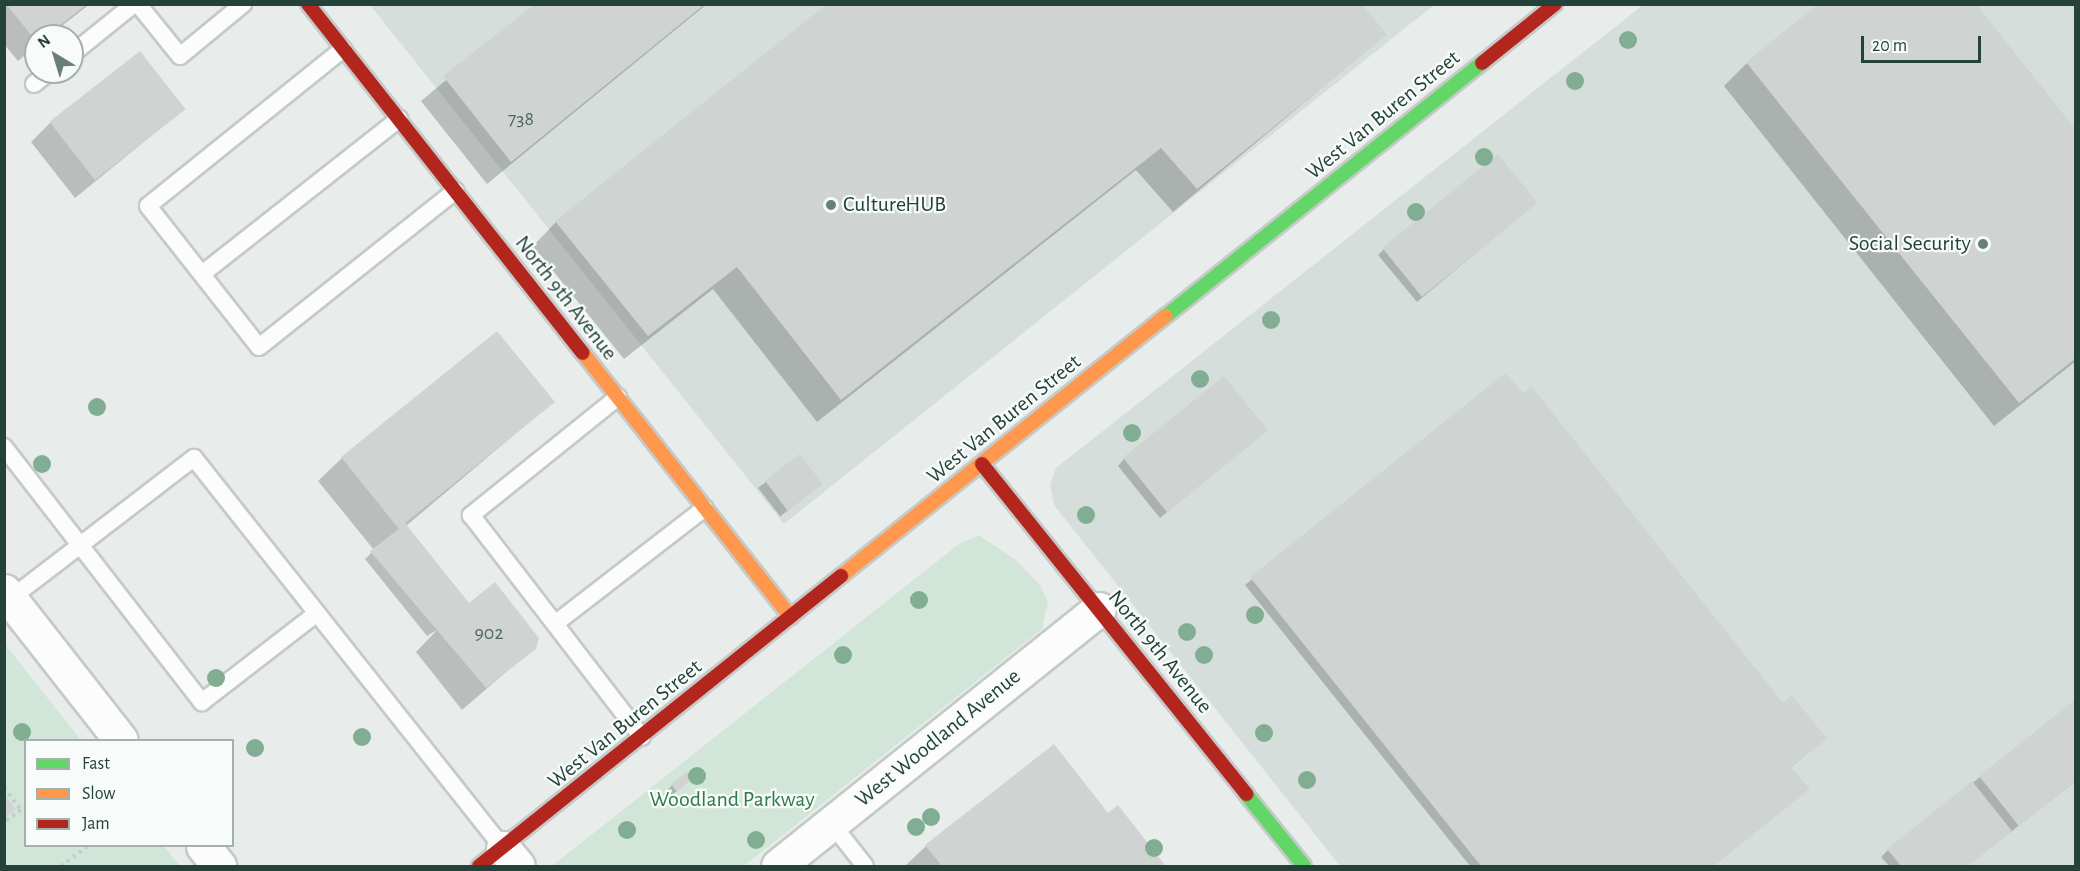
<!DOCTYPE html>
<style>
body{margin:0}
#map{position:relative;width:2080px;height:871px;overflow:hidden;background:#e8edeb;font-family:"Alegreya Sans",sans-serif}
div>[style]{position:absolute}
[style*='--x']{left:calc(var(--x)*1px);top:calc(var(--y)*1px);width:calc(var(--w)*1px);rotate:calc(var(--a)*1deg)}
.built>*{inset:0;background:#d6dedb}
.green>*{inset:0;background:#d1e6d8}
.shadow>*{inset:0;background:#0003;transform-origin:0 0}
.building>*{inset:0;background:#cfd4d2;transform-origin:0 0}
.path>*{height:4px;margin-top:-2px;transform-origin:0;background:repeating-linear-gradient(90deg,#c3ccca 0 3px,transparent 0 7.5px)}
.roads{filter:drop-shadow(2px 0 #c5cac8) drop-shadow(-2px 0 #c5cac8) drop-shadow(0 2px #c5cac8) drop-shadow(0 -2px #c5cac8)}
.lane>*{height:16px;margin:-8px;padding:0 8px;transform-origin:8px;border-radius:8px;background:#fcfcfc}
.street>*{height:33px;margin:-16.5px;padding:0 16.5px;transform-origin:16.5px;border-radius:16.5px;background:#fcfcfc}
.fast>*{height:14px;margin:-7px;padding:0 7px;transform-origin:7px;border-radius:7px;background:#63d668}
.slow>*{height:14px;margin:-7px;padding:0 7px;transform-origin:7px;border-radius:7px;background:#ff974d}
.jam>*{height:14px;margin:-7px;padding:0 7px;transform-origin:7px;border-radius:7px;background:#b3261e}
.trees>*{width:18px;height:18px;margin:-9px;border-radius:50%;background:#81ae93}
.dots>*{width:16px;height:16px;translate:-50% -50%;box-sizing:border-box;border:3px solid #f7fbf9;border-radius:50%}
span{translate:-50% -50%;white-space:nowrap;text-align:center;line-height:1.15;-webkit-text-stroke:4.5px #f7fbf9;paint-order:stroke}
.number-label{font-size:20px;color:#506761}
.number-label span{-webkit-text-stroke-width:0}
.street-label{font-size:22px;color:#24423a}
.poi-label{font-size:22px;color:#24423a}
.left{translate:0 -50%;text-align:left}
.right{translate:-100% -50%;text-align:right}
.park-label{font-size:22px;color:#2d7a4b}
.frame{position:absolute;inset:0;border:6px solid #24423a;pointer-events:none}
.legend{position:absolute;left:24px;top:739px;width:210px;height:108px;box-sizing:border-box;background:#f7fbf9;border:2px solid #a3b1ad;margin:0;padding:8px 10px;list-style:none;font-size:18px;color:#24423a}
.legend li{display:flex;align-items:center;gap:12px;height:30px}
.legend b{width:30px;border:2px solid #a3b1ad}
.north{position:absolute;left:24px;top:24px;width:60px;height:60px;box-sizing:border-box;background:#f7fbf9;border:2px solid #a3b1ad;border-radius:50%;rotate:322deg;font-size:16px;font-weight:700;line-height:24px;text-align:center;color:#24423a}
.north::after{content:'';display:block;margin:auto;width:21px;height:27px;background:#697e78;clip-path:polygon(50% 0,100% 100%,50% 72%,0 100%)}
.scale{position:absolute;left:1861px;top:36px;width:120px;height:27px;box-sizing:border-box;border:3px solid #24423a;border-top:0;padding-left:8px;font-size:18px;line-height:21px;white-space:nowrap;color:#24423a;-webkit-text-stroke:4px #f7fbf9;paint-order:stroke}
</style>
<div id="map">
<div class="built">
<i style="clip-path:polygon(370px 5px,1434px 5px,784px 524px)"></i>
<i style="clip-path:polygon(1643px 5px,2075px 5px,2075px 866px,1340px 866px,1054px 505px,1050px 485px,1056px 468px)"></i>
</div>
<div class="green">
<i style="clip-path:polygon(979px 535px,1016px 560px,1040px 585px,1048px 602px,1042px 629px,744px 866px,552px 866px,959px 544px)"></i>
<i style="clip-path:polygon(4px 643px,81px 740px,26px 740px,26px 846px,164px 846px,180px 866px,5px 866px)"></i>
</div>
<div class="shadow">
<i style="clip-path:polygon(4px 4px,90px 4px,49px 36px,36px 36px,36px 46px,18px 61px,4px 44px)"></i>
<i style="clip-path:polygon(537px 4px,707px 4px,487px 184px,421px 101px)"></i>
<i style="clip-path:polygon(1385px 35px,1173px 212px,1136px 170px,817px 422px,713px 289px,624px 359px,533px 246px,556px 222px)"></i>
<i style="clip-path:polygon(1747px 63px,2076px 132px,2076px 361px,1994px 426px,1724px 86px)"></i>
<i style="clip-path:polygon(184px 109px,75px 198px,31px 142px,50px 123px)"></i>
<i style="clip-path:polygon(1536px 203px,1417px 302px,1378px 255px,1384px 249px)"></i>
<i style="clip-path:polygon(1505px 375px,1818px 745px,1790px 768px,1801px 795px,1713px 866px,1470px 866px,1245px 585px)"></i>
<i style="clip-path:polygon(553px 402px,406px 526px,469px 605px,537px 645px,462px 710px,416px 652px,437px 630px,427px 636px,365px 559px,374px 550px,318px 481px,342px 458px)"></i>
<i style="clip-path:polygon(1259px 436px,1160px 518px,1118px 466px,1124px 459px)"></i>
<i style="left:799px;top:456px;width:36px;height:52px;rotate:52deg"></i>
<i style="clip-path:polygon(1980px 777px,2076px 781px,1967px 866px,1889px 866px,1881px 857px,1888px 850px)"></i>
<i style="clip-path:polygon(672px 785px,684px 785px,670px 797px,666px 792px)"></i>
<i style="clip-path:polygon(1118px 807px,1162px 866px,905px 866px,926px 846px,1108px 815px)"></i>
</div>
<div class="building">
<i style="clip-path:polygon(535px 4px,705px 4px,511px 162px,443px 76px)"></i>
<i style="clip-path:polygon(827px 4px,1362px 4px,1387px 35px,1197px 189px,1161px 148px,841px 400px,737px 267px,648px 336px,555px 221px)"></i>
<i style="clip-path:polygon(1818px 4px,1976px 4px,2076px 130px,2076px 358px,2019px 403px,1746px 62px)"></i>
<i style="clip-path:polygon(7px 5px,86px 5px,46px 36px,36px 36px,36px 41px)"></i>
<i style="left:140px;top:51px;width:74px;height:115px;rotate:52deg"></i>
<i style="left:1498px;top:154px;width:63px;height:149px;rotate:51deg"></i>
<i style="clip-path:polygon(497px 331px,555px 402px,405px 523px,469px 603px,495px 582px,539px 638px,536px 649px,486px 688px,370px 551px,399px 529px,341px 457px)"></i>
<i style="clip-path:polygon(1505px 373px,1523px 393px,1532px 387px,1783px 703px,1792px 695px,1827px 739px,1791px 767px,1810px 789px,1713px 866px,1481px 866px,1250px 577px)"></i>
<i style="left:1224px;top:376px;width:70px;height:130px;rotate:51deg"></i>
<i style="left:800px;top:454px;width:38px;height:44px;rotate:53deg"></i>
<i style="clip-path:polygon(2076px 699px,2076px 781px,2019px 826px,1979px 776px)"></i>
<i style="clip-path:polygon(1054px 744px,1108px 813px,1118px 805px,1165px 865px,942px 866px,925px 845px)"></i>
<i style="clip-path:polygon(687px 772px,693px 778px,677px 792px,671px 784px)"></i>
<i style="clip-path:polygon(1972px 781px,2012px 831px,1968px 866px,1901px 866px,1887px 849px)"></i>
<i style="clip-path:polygon(4px 795px,16px 809px,4px 818px)"></i>
</div>
<div class="path">
<i style="--x:4;--y:788;--w:28;--a:52"></i>
<i style="--x:21;--y:810;--w:21;--a:145"></i>
<i style="--x:61;--y:866;--w:34;--a:-37"></i>
</div>
<div class="roads">
<div class="lane">
<i style="--x:138;--y:4;--w:67;--a:51.1"></i>
<i style="--x:180;--y:56;--w:82;--a:-39.5"></i>
<i style="--x:343;--y:49;--w:250;--a:141.2"></i>
<i style="--x:148;--y:206;--w:179;--a:51.8"></i>
<i style="--x:259;--y:347;--w:251;--a:-38.5"></i>
<i style="--x:72;--y:54;--w:80;--a:-38.9"></i>
<i style="--x:34;--y:84;--w:19;--a:-39"></i>
<i style="--x:202;--y:274;--w:251;--a:-38.2"></i>
<i style="--x:618;--y:397;--w:189;--a:141.2"></i>
<i style="--x:471;--y:515;--w:280;--a:52.4"></i>
<i style="--x:4;--y:447;--w:323;--a:52.2"></i>
<i style="--x:202;--y:702;--w:145;--a:-37.7"></i>
<i style="--x:10;--y:599;--w:232;--a:-37.5"></i>
<i style="--x:194;--y:458;--w:498;--a:51.6"></i>
<i style="--x:556;--y:623;--w:188;--a:-37.7"></i>
<i style="--x:832;--y:824;--w:53;--a:51.8"></i>
</div>
<div class="street">
<i style="--x:4;--y:591;--w:189;--a:51.9"></i>
<i style="--x:203;--y:846;--w:26;--a:51"></i>
<i style="--x:503;--y:848;--w:23;--a:50"></i>
<i style="--x:778;--y:866;--w:411;--a:-38.7"></i>
</div>
<div class="fast">
<i style="--x:1166;--y:316;--w:405;--a:-38.7"></i>
<i style="--x:1246;--y:794;--w:92;--a:51.1"></i>
</div>
<div class="slow">
<i style="--x:583;--y:353;--w:336;--a:51.8"></i>
<i style="--x:841;--y:576;--w:416;--a:-38.7"></i>
</div>
<div class="jam">
<i style="--x:308;--y:4;--w:444;--a:51.8"></i>
<i style="--x:1482;--y:63;--w:94;--a:-38.9"></i>
<i style="--x:982;--y:464;--w:423;--a:51.3"></i>
<i style="--x:479;--y:866;--w:464;--a:-38.7"></i>
</div>
</div>
<div class="trees">
<i style="left:1628px;top:40px"></i>
<i style="left:1575px;top:81px"></i>
<i style="left:1484px;top:157px"></i>
<i style="left:1416px;top:212px"></i>
<i style="left:1271px;top:320px"></i>
<i style="left:1200px;top:379px"></i>
<i style="left:97px;top:407px"></i>
<i style="left:1132px;top:433px"></i>
<i style="left:42px;top:464px"></i>
<i style="left:1086px;top:515px"></i>
<i style="left:919px;top:600px"></i>
<i style="left:1255px;top:615px"></i>
<i style="left:1187px;top:632px"></i>
<i style="left:843px;top:655px"></i>
<i style="left:1204px;top:655px"></i>
<i style="left:216px;top:678px"></i>
<i style="left:22px;top:732px"></i>
<i style="left:1264px;top:733px"></i>
<i style="left:362px;top:737px"></i>
<i style="left:255px;top:748px"></i>
<i style="left:697px;top:776px"></i>
<i style="left:1307px;top:780px"></i>
<i style="left:931px;top:817px"></i>
<i style="left:916px;top:827px"></i>
<i style="left:627px;top:830px"></i>
<i style="left:756px;top:840px"></i>
<i style="left:1154px;top:848px"></i>
</div>
<div class="dots">
<i style="left:831px;top:205px;background:#697e78"></i>
<i style="left:1983px;top:244px;background:#697e78"></i>
</div>
<div class="number-label">
<span style="left:521px;top:119px">738</span>
<span style="left:489px;top:633px">902</span>
</div>
<div class="street-label">
<span style="left:1383px;top:115px;rotate:-39deg">West Van Buren Street</span>
<span style="left:566px;top:298px;rotate:52deg">North 9th Avenue</span>
<span style="left:1004px;top:419px;rotate:-39deg">West Van Buren Street</span>
<span style="left:1160px;top:652px;rotate:51deg">North 9th Avenue</span>
<span style="left:625px;top:724px;rotate:-39deg">West Van Buren Street</span>
<span style="left:938px;top:738px;rotate:-39deg">West Woodland Avenue</span>
</div>
<div class="poi-label">
<span class="left" style="left:843px;top:205px">CultureHUB</span>
<span class="right" style="left:1971px;top:244px">Social Security</span>
</div>
<div class="park-label">
<span style="left:732px;top:800px">Woodland Parkway</span>
</div>
<div class="frame"></div>
<ul class="legend">
<li><b style="height:8px;background:#63d668"></b>Fast</li>
<li><b style="height:8px;background:#ff974d"></b>Slow</li>
<li><b style="height:8px;background:#b3261e"></b>Jam</li>
</ul>
<div class="north">N</div>
<div class="scale">20 m</div>
</div>
